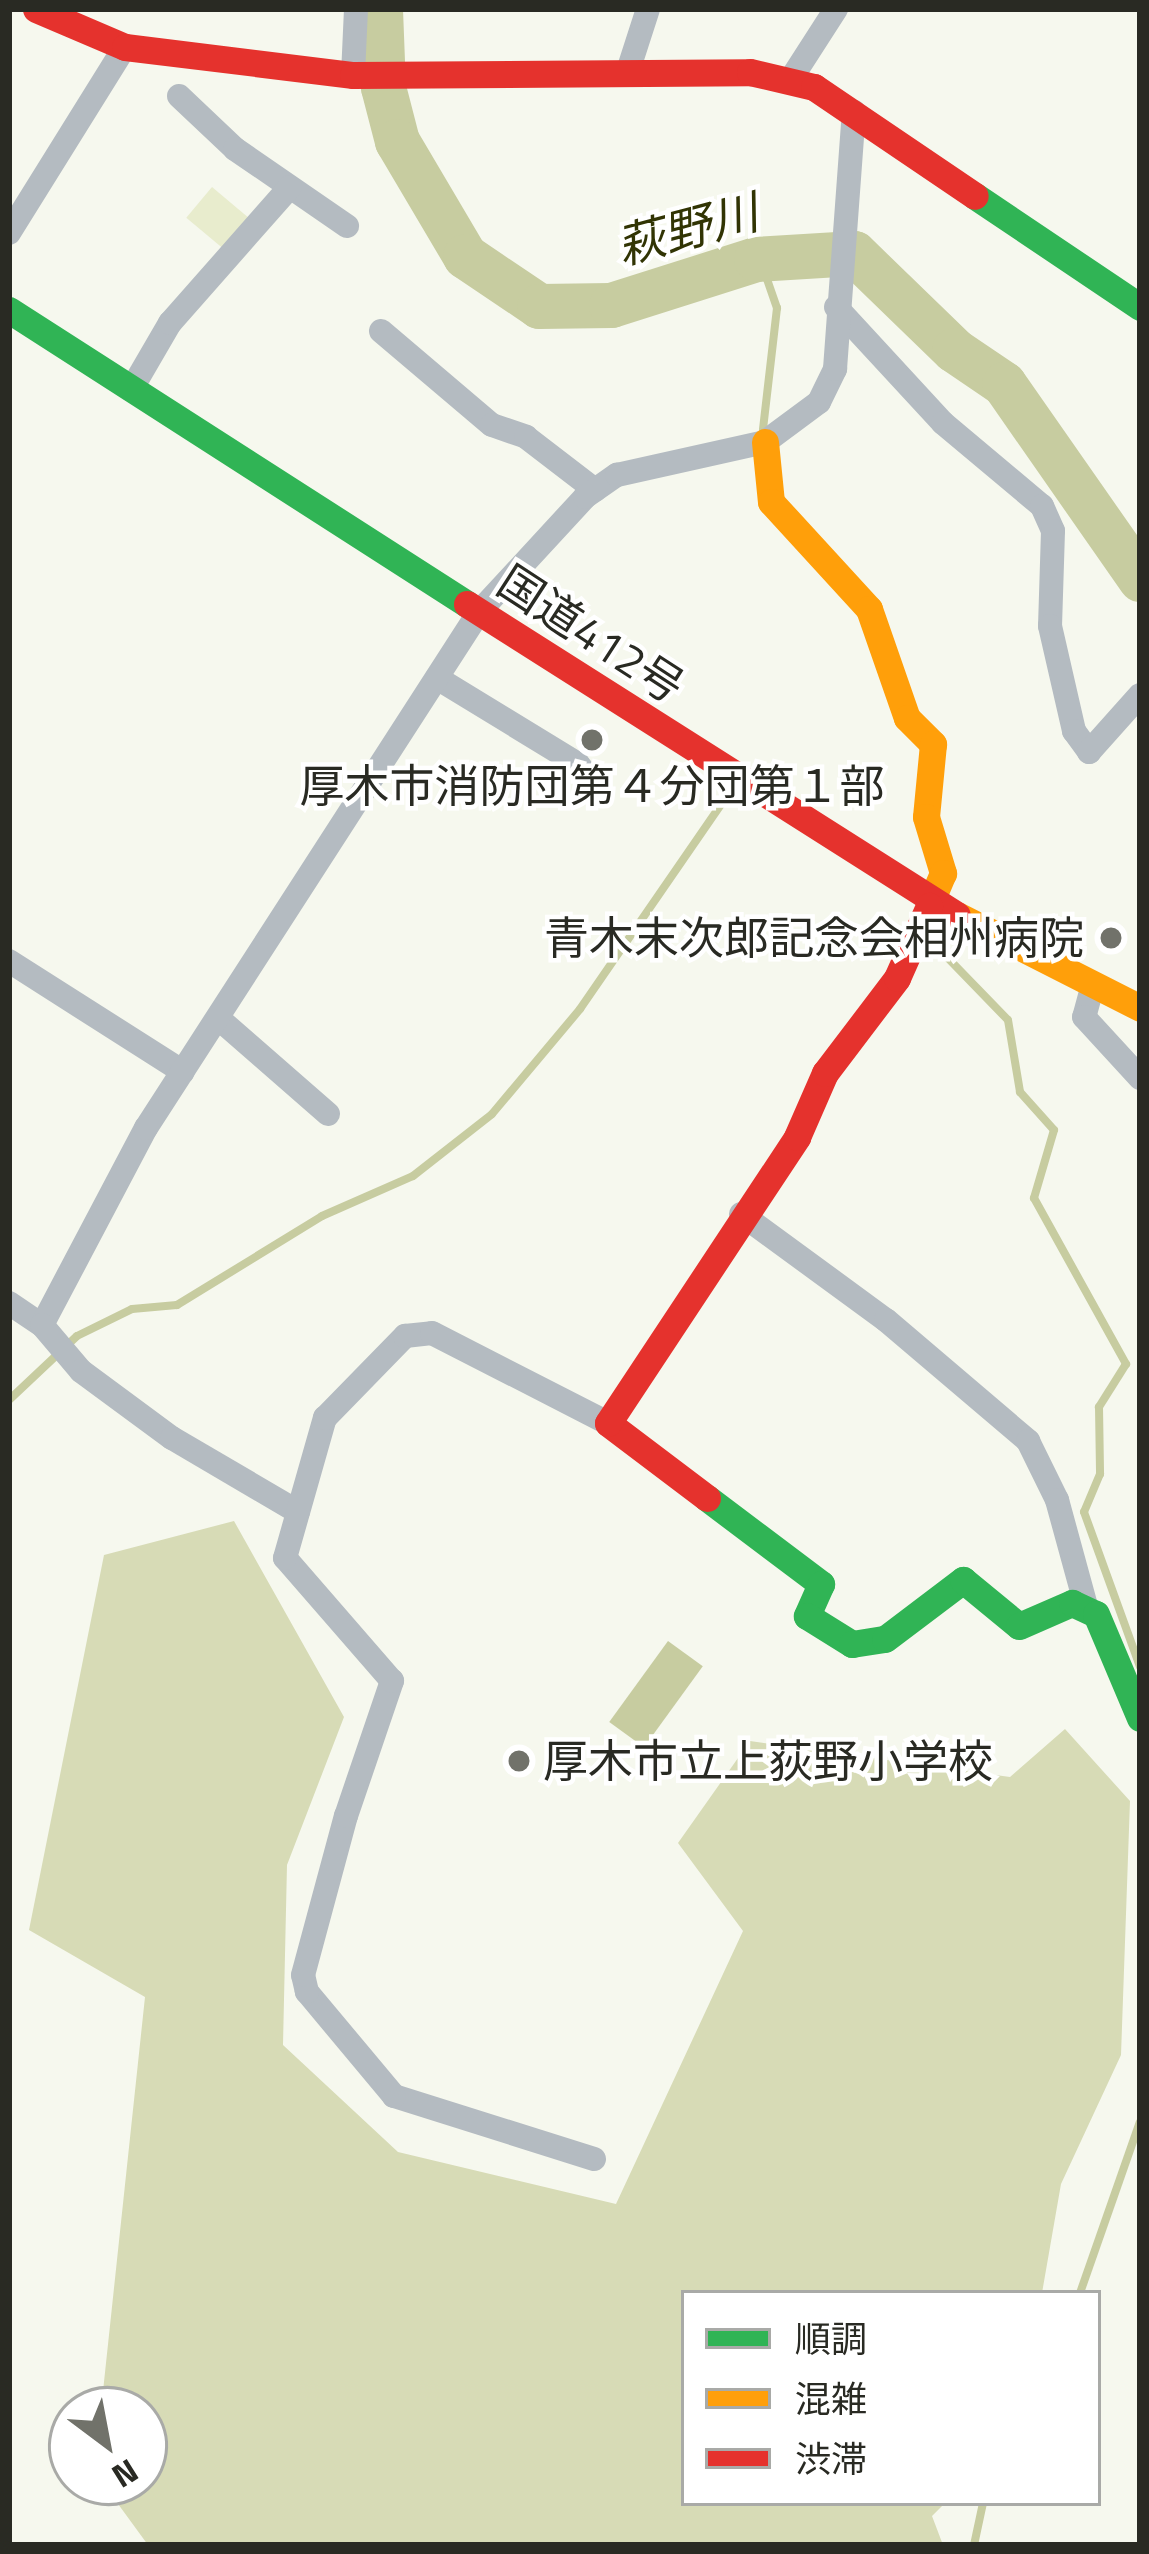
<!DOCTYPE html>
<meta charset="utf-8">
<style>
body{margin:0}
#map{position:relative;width:1149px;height:2554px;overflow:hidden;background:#f6f8ee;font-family:"Titillium Web","Noto Sans JP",sans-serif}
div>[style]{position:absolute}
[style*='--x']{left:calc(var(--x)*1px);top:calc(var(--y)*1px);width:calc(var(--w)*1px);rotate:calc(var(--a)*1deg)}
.green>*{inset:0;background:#e8eccd;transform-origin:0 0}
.forest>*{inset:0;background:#d7dbb6}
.water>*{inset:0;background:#c7cca0;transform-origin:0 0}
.stream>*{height:8px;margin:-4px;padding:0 4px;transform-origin:4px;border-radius:4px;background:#c7cca0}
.river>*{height:45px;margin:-22.5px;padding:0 22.5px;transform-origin:22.5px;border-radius:22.5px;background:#c7cca0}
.street>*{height:24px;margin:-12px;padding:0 12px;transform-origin:12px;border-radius:12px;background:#b4bbc1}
.fast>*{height:27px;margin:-13.5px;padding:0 13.5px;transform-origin:13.5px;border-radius:13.5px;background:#30b455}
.slow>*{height:27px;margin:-13.5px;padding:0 13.5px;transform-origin:13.5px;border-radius:13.5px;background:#ff9f0a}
.jam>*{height:27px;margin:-13.5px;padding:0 13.5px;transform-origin:13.5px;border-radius:13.5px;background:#e5322d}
.dots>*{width:33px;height:33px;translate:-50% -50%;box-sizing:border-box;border:6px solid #fff;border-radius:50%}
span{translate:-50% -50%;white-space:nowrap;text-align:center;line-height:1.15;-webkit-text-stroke:9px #fff;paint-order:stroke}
.street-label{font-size:45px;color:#292a23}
.poi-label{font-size:45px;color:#292a23}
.right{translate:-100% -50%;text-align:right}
.left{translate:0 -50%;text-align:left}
.water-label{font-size:48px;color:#313404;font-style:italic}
.frame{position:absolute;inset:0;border:12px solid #292a23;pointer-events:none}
.legend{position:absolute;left:681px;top:2290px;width:420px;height:216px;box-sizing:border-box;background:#fff;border:3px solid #a9aaa7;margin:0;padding:15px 21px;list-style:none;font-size:36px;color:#292a23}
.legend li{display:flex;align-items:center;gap:24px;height:60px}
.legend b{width:60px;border:3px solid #a9aaa7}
.north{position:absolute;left:48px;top:2386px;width:120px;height:120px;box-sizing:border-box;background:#fff;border:3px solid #a9aaa7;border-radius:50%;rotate:148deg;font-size:33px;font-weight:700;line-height:48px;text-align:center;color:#292a23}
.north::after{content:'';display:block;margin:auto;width:42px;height:54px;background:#71726a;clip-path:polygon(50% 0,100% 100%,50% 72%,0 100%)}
</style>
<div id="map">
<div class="green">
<i style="left:212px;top:187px;width:52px;height:40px;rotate:40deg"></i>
</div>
<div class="forest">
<i style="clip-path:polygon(234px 1521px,344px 1717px,287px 1865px,283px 2045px,398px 2152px,616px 2204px,743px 1931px,678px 1843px,750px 1741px,1010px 1777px,1065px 1729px,1130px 1801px,1121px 2055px,1061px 2184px,1042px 2293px,684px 2293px,684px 2503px,945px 2503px,932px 2516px,943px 2545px,148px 2545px,102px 2482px,144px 2482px,144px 2410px,101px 2410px,145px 1997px,29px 1930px,104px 1555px)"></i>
</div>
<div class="water">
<i style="left:668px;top:1641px;width:43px;height:100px;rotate:36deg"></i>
</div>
<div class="stream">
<i style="--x:760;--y:259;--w:52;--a:70.9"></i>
<i style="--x:777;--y:308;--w:122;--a:96.6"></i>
<i style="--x:943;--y:953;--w:93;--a:45.9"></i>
<i style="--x:1008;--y:1020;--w:73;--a:80.5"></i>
<i style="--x:1020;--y:1092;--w:51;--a:48.2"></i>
<i style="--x:1054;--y:1130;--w:71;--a:106.4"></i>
<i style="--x:1034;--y:1198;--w:190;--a:61"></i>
<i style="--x:1126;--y:1364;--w:51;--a:122.1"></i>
<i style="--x:1099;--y:1407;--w:67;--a:89.1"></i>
<i style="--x:1100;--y:1474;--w:41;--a:112.8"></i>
<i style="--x:1084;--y:1512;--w:165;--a:70.1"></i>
<i style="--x:9;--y:1400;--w:93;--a:-43.3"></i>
<i style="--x:77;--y:1336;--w:61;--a:-26.1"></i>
<i style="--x:132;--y:1309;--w:45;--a:-5.1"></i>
<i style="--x:177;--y:1305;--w:170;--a:-31.5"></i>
<i style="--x:322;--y:1216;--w:99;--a:-23.7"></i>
<i style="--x:413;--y:1176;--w:100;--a:-38.1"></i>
<i style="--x:492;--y:1114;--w:137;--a:-50"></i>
<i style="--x:580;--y:1009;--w:252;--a:-55.4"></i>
<i style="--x:1080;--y:2293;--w:181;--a:-70.7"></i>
<i style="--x:974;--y:2545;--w:43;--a:-77.9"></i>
</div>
<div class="river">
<i style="--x:380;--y:9;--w:78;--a:87.8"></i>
<i style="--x:383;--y:87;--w:56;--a:75.5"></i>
<i style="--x:397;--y:141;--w:134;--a:59.4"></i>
<i style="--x:465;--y:256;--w:89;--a:34"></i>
<i style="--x:539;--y:306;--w:72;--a:-0.8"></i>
<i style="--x:611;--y:305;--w:152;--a:-17.6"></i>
<i style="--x:756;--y:259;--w:98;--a:-3.5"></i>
<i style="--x:854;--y:253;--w:139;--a:44.1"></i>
<i style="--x:954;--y:350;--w:60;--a:34.2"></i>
<i style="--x:1004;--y:384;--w:238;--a:55.1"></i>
</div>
<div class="street">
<i style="--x:627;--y:74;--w:68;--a:-72.1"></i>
<i style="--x:353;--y:75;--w:66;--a:-87.4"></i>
<i style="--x:789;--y:82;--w:87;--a:-57.2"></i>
<i style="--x:179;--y:96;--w:77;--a:43.4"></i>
<i style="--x:235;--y:149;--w:136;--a:34.5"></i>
<i style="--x:9;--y:233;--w:219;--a:-58.1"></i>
<i style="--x:836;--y:307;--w:158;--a:47.3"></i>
<i style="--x:943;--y:423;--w:129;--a:40"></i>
<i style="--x:1042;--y:506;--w:27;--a:66"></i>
<i style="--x:1053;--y:531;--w:95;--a:91.8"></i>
<i style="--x:1050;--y:626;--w:108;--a:77.1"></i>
<i style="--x:1074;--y:731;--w:26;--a:54"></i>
<i style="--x:1089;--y:752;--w:76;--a:-48.2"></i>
<i style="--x:381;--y:331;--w:145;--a:40.3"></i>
<i style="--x:492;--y:425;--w:36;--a:19"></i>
<i style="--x:526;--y:437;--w:87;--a:37.5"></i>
<i style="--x:131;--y:390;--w:78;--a:-59.8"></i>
<i style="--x:170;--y:323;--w:181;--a:-48.6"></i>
<i style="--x:437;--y:678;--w:165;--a:31.4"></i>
<i style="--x:578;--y:764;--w:24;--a:52"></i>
<i style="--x:9;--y:961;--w:206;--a:32.5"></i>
<i style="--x:1092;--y:988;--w:30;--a:105"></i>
<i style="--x:1084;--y:1017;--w:83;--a:47.4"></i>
<i style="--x:218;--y:1018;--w:146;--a:41.1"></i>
<i style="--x:741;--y:1214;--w:180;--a:36.2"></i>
<i style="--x:886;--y:1320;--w:187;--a:40.4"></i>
<i style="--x:1028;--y:1441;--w:66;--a:63.8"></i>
<i style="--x:1057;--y:1500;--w:110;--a:74.7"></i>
<i style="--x:9;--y:1303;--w:40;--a:34"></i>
<i style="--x:42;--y:1325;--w:223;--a:-62.2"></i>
<i style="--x:146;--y:1128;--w:614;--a:-57.16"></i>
<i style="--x:479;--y:612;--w:156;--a:-47.3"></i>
<i style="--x:585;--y:497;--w:39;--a:-35"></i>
<i style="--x:617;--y:475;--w:152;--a:-12.6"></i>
<i style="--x:765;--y:442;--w:67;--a:-36.5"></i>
<i style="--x:819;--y:402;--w:37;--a:-64"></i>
<i style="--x:835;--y:369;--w:258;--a:-85.8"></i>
<i style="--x:42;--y:1325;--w:60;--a:49.7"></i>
<i style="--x:81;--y:1371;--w:113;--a:36.4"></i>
<i style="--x:172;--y:1438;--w:146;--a:30.4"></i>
<i style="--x:594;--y:2159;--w:210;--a:-162.5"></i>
<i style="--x:394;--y:2096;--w:136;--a:-129.9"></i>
<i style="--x:307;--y:1992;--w:17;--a:-103"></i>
<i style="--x:303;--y:1975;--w:165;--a:-74.9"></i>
<i style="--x:346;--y:1816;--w:143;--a:-71.2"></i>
<i style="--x:392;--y:1681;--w:163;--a:-131"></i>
<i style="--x:285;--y:1558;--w:146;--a:-74.1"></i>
<i style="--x:325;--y:1418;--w:115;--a:-45.7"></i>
<i style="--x:405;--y:1336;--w:27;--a:-6"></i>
<i style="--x:432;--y:1333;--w:198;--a:27.1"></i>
</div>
<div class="fast">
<i style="--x:975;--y:196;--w:199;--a:33.9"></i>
<i style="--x:9;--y:310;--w:544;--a:32.7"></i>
<i style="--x:707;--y:1498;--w:143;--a:37"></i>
<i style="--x:821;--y:1584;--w:35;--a:114"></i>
<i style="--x:807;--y:1616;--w:53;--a:31.9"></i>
<i style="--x:852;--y:1644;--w:33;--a:-9"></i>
<i style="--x:885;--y:1639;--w:98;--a:-37.1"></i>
<i style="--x:963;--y:1580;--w:72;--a:39.4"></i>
<i style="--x:1019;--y:1626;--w:58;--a:-23.5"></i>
<i style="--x:1072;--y:1603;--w:26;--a:25"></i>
<i style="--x:1096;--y:1614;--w:113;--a:67.1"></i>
</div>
<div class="slow">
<i style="--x:765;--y:442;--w:60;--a:84.3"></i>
<i style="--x:771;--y:502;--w:145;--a:47.5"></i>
<i style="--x:869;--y:609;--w:115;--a:70.8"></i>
<i style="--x:907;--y:718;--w:37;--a:45"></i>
<i style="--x:933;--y:744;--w:73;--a:95.5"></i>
<i style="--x:926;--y:817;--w:59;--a:73.1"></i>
<i style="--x:943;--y:873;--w:36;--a:113"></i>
<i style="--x:957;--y:915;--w:205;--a:26.9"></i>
</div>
<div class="jam">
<i style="--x:36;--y:9;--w:97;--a:23.1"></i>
<i style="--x:125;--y:47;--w:230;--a:7"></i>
<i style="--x:353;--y:75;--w:397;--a:-0.4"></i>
<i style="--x:750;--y:72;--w:66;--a:13.2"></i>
<i style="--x:814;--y:87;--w:194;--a:34.1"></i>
<i style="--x:467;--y:604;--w:580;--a:32.4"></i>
<i style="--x:707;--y:1498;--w:124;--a:-142.9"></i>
<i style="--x:608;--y:1423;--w:343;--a:-56.5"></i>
<i style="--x:797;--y:1137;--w:70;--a:-66.4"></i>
<i style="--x:825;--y:1073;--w:119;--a:-52.8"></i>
<i style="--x:897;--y:978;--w:79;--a:-66"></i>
</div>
<div class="dots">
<i style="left:592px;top:740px;background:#71726a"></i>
<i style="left:1111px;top:938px;background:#71726a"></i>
<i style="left:519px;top:1761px;background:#71726a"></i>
</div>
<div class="street-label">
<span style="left:591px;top:634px;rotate:33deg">国道412号</span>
</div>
<div class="poi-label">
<span style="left:592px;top:786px">厚木市消防団第４分団第１部</span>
<span class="right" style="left:1084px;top:938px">青木末次郎記念会相州病院</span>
<span class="left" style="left:543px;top:1761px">厚木市立上荻野小学校</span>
</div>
<div class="water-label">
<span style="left:687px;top:229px;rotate:-15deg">萩野川</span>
</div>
<div class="frame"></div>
<ul class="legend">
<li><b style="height:15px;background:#30b455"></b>順調</li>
<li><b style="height:15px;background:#ff9f0a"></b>混雑</li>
<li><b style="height:15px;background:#e5322d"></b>渋滞</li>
</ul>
<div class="north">N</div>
</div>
